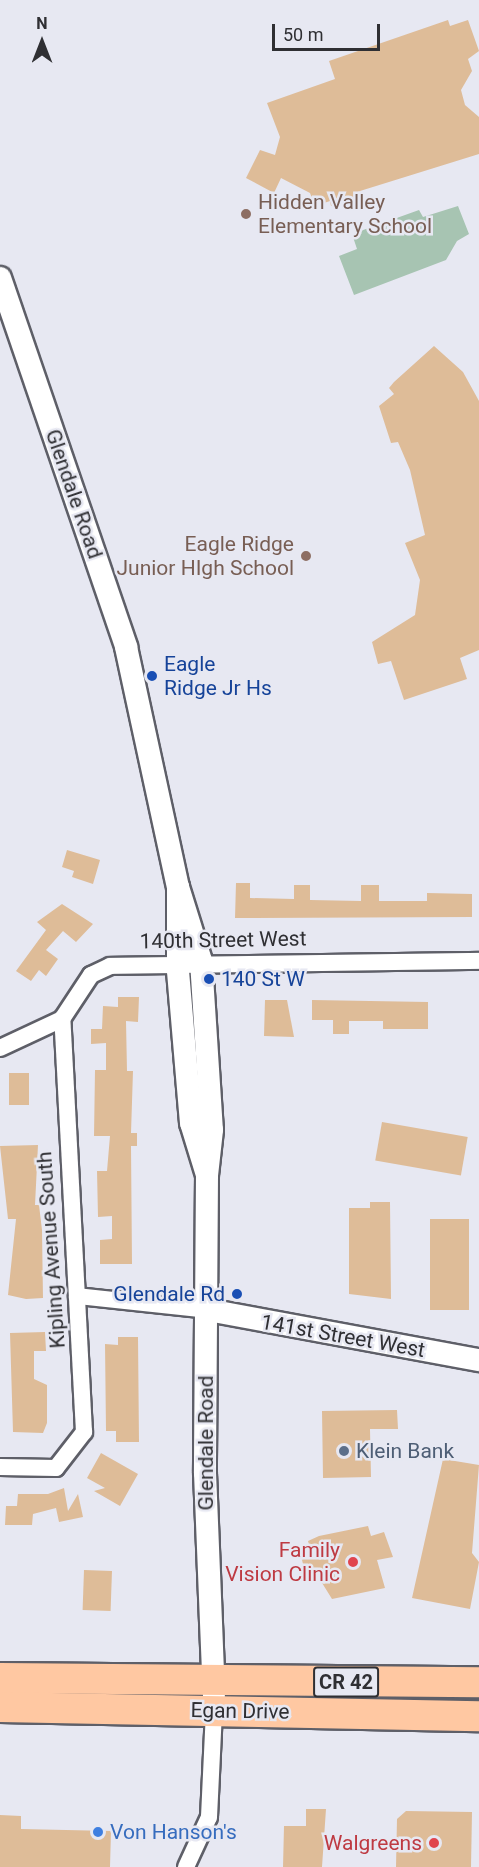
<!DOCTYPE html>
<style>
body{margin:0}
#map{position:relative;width:479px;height:1867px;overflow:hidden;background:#e7e8f2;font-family:Roboto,sans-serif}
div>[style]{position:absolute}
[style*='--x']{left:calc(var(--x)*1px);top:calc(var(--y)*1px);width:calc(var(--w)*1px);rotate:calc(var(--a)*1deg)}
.green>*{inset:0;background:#a7c4b2}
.building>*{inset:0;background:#debc98;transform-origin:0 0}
.roads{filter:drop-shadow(2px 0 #5e5f68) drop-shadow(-2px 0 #5e5f68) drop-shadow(0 2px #5e5f68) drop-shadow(0 -2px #5e5f68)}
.street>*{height:16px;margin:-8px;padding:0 8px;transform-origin:8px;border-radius:8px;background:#fff}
.secondary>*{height:22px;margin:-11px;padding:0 11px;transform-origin:11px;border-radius:11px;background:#fff}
.highway>*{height:30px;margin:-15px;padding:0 15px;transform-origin:15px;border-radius:15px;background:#ffc8a2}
.dots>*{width:16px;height:16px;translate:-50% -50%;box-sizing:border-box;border:3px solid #e7e8f2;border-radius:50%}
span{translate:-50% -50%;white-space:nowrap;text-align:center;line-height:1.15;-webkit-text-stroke:5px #e7e8f2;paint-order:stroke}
.shield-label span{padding:2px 4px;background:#e7e8f2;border:2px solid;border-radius:4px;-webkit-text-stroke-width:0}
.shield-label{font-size:20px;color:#2f2f33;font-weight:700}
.education-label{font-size:21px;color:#785e54}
.left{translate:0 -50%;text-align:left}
.right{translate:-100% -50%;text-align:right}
.street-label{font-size:21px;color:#2f2f33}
.transit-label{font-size:21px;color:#164399}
.service-label{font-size:21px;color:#4e5e75}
.health-label{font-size:21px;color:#be3a42}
.shop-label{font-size:21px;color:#366cbe}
.north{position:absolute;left:12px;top:12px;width:60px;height:60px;-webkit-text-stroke:4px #e7e8f2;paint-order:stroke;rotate:0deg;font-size:16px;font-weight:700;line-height:24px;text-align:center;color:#2f2f33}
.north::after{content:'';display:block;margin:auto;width:21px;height:27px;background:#2f2f33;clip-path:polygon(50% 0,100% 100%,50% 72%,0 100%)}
.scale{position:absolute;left:272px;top:24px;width:108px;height:27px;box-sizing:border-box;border:3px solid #2f2f33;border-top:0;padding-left:8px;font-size:18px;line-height:21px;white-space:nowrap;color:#2f2f33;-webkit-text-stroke:4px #e7e8f2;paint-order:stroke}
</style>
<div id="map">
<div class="green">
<i style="clip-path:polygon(458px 206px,469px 234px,457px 241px,446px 260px,354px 295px,339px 256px,357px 249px,352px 234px,419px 210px,423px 217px)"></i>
</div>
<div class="building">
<i style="clip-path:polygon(448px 20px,450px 26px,468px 20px,479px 51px,468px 59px,472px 71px,461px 90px,465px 105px,479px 117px,479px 154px,360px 191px,362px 196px,331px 206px,330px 201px,315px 206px,310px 193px,281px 178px,274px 193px,246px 178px,260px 150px,275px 155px,280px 137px,267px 103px,335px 79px,329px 61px)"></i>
<i style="clip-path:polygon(434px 346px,463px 372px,479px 401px,479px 650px,460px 658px,467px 679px,404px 700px,391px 661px,378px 664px,372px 642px,415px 615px,420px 580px,405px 543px,425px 535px,410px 470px,398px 442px,391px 443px,379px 406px,394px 394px,389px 388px,394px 382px)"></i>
<i style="clip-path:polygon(67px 850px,100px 860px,93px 884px,72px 877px,74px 871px,62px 867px)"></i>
<i style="clip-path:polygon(236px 883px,250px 883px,250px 898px,294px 899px,294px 885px,310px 885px,310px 900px,361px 901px,361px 885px,379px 885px,379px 901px,427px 901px,427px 893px,472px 894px,472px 917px,235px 918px)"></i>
<i style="clip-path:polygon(62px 904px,93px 924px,76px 942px,63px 931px,46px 950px,58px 959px,46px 976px,39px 970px,31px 981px,16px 971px,46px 930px,37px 922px)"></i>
<i style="clip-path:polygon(118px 997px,139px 997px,138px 1022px,126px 1021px,127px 1071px,133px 1071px,131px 1133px,137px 1133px,137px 1146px,131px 1146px,132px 1264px,100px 1264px,100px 1240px,112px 1239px,112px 1216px,98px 1217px,97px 1171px,107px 1171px,110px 1136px,94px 1136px,95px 1070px,106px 1070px,106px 1043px,91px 1044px,91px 1029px,102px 1029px,103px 1006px,118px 1007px)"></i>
<i style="clip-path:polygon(265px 1000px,287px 1000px,294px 1037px,264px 1036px)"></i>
<i style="clip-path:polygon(312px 1000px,428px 1002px,428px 1029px,383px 1029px,383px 1021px,349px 1021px,349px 1034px,333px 1034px,333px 1020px,312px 1020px)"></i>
<i style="left:9px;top:1073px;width:20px;height:32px"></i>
<i style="left:382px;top:1122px;width:87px;height:39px;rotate:10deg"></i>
<i style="clip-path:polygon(38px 1145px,35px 1205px,39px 1205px,42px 1230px,43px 1298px,26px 1299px,8px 1295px,16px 1219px,8px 1219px,0 1146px)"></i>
<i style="clip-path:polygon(370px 1202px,390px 1202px,391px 1299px,349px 1294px,349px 1208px,370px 1208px)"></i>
<i style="left:430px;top:1219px;width:39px;height:91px"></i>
<i style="clip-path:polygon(45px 1332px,46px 1351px,34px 1351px,34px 1379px,47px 1385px,47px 1423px,43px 1433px,13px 1432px,10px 1333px)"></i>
<i style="clip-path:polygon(118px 1337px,138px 1337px,139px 1442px,116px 1442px,116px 1431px,106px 1431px,105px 1344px,118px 1345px)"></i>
<i style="clip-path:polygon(397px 1410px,398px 1429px,370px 1429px,371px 1477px,323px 1478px,322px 1411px)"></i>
<i style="clip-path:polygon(101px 1453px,138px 1474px,120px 1506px,94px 1491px,105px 1488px,87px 1478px)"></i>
<i style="clip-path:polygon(443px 1459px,479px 1465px,472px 1553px,479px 1562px,470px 1609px,412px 1598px)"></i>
<i style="clip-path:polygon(64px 1488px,68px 1511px,78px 1494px,83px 1517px,59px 1522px,56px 1508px,33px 1514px,32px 1525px,5px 1525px,6px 1506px,17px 1506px,18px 1494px,48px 1494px)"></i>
<i style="clip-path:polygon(368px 1526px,371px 1536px,384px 1532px,393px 1557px,377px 1560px,385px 1588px,332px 1599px,314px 1570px,305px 1572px,301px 1556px,312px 1555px,308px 1541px,319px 1536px)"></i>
<i style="left:84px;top:1570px;width:28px;height:40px;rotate:2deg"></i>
<i style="clip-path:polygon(306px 1809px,326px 1809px,322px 1867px,283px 1867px,284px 1826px,306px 1826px)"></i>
<i style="clip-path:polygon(406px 1811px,472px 1812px,471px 1867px,396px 1867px,397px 1819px)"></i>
<i style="clip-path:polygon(0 1815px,21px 1816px,21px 1829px,111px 1831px,110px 1867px,0 1867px)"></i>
</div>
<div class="roads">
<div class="street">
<i style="--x:0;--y:1048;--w:68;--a:-25.1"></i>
<i style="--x:62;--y:1019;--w:53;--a:-56.6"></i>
<i style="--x:91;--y:975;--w:21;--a:-25"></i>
<i style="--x:110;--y:966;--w:369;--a:-0.8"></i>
<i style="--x:77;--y:1296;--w:132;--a:6.1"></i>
<i style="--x:0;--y:1467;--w:56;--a:1"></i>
<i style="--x:56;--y:1468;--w:46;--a:-52.1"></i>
<i style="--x:84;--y:1432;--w:414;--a:-93"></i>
<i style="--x:186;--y:1867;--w:55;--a:-65.3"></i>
<i style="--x:209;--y:1817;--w:106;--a:-87.3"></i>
</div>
<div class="secondary">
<i style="--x:0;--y:278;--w:390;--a:71.1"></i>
<i style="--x:126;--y:647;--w:246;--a:77.8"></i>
<i style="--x:178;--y:887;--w:77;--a:72.7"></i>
<i style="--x:201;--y:961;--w:169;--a:86.3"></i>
<i style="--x:212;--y:1130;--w:45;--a:96.3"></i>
<i style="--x:207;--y:1175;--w:54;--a:-107.1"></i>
<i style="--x:191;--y:1123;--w:154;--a:-94.9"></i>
<i style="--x:178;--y:970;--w:83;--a:-90"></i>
<i style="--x:207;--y:1175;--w:298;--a:90.4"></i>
<i style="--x:205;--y:1473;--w:222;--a:87.7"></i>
<i style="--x:208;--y:1310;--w:276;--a:10.5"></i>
</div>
<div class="highway">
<i style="--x:0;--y:1678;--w:479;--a:0.5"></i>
<i style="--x:0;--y:1707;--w:479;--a:1.1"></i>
</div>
</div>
<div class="dots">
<i style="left:246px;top:214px;background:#8d6e63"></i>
<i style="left:306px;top:556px;background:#8d6e63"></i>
<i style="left:152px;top:676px;background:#1a4fb4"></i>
<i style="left:209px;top:979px;background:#1a4fb4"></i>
<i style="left:237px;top:1294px;background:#1a4fb4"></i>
<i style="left:344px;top:1451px;background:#5c6f8a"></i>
<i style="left:353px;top:1562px;background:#e0444e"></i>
<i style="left:98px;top:1832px;background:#3f7fe0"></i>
<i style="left:434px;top:1843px;background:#e0444e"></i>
</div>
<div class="shield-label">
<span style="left:346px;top:1682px">CR 42</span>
</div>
<div class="education-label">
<span class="left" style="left:258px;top:214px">Hidden Valley<br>Elementary School</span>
<span class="right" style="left:294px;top:556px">Eagle Ridge<br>Junior HIgh School</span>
</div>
<div class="street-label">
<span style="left:74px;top:494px;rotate:71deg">Glendale Road</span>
<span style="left:223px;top:940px;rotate:-1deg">140th Street West</span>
<span style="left:51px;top:1250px;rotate:-94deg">Kipling Avenue South</span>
<span style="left:343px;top:1336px;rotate:10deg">141st Street West</span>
<span style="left:206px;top:1443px;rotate:-90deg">Glendale Road</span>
<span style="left:240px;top:1711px;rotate:1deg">Egan Drive</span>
</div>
<div class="transit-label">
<span class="left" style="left:164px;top:676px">Eagle<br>Ridge Jr Hs</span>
<span class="left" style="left:221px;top:979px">140 St W</span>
<span class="right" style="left:225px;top:1294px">Glendale Rd</span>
</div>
<div class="service-label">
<span class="left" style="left:356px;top:1451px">Klein Bank</span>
</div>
<div class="health-label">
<span class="right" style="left:340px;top:1562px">Family<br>Vision Clinic</span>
<span class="right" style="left:422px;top:1843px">Walgreens</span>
</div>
<div class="shop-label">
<span class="left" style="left:110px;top:1832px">Von Hanson's</span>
</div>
<div class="north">N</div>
<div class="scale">50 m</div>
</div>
